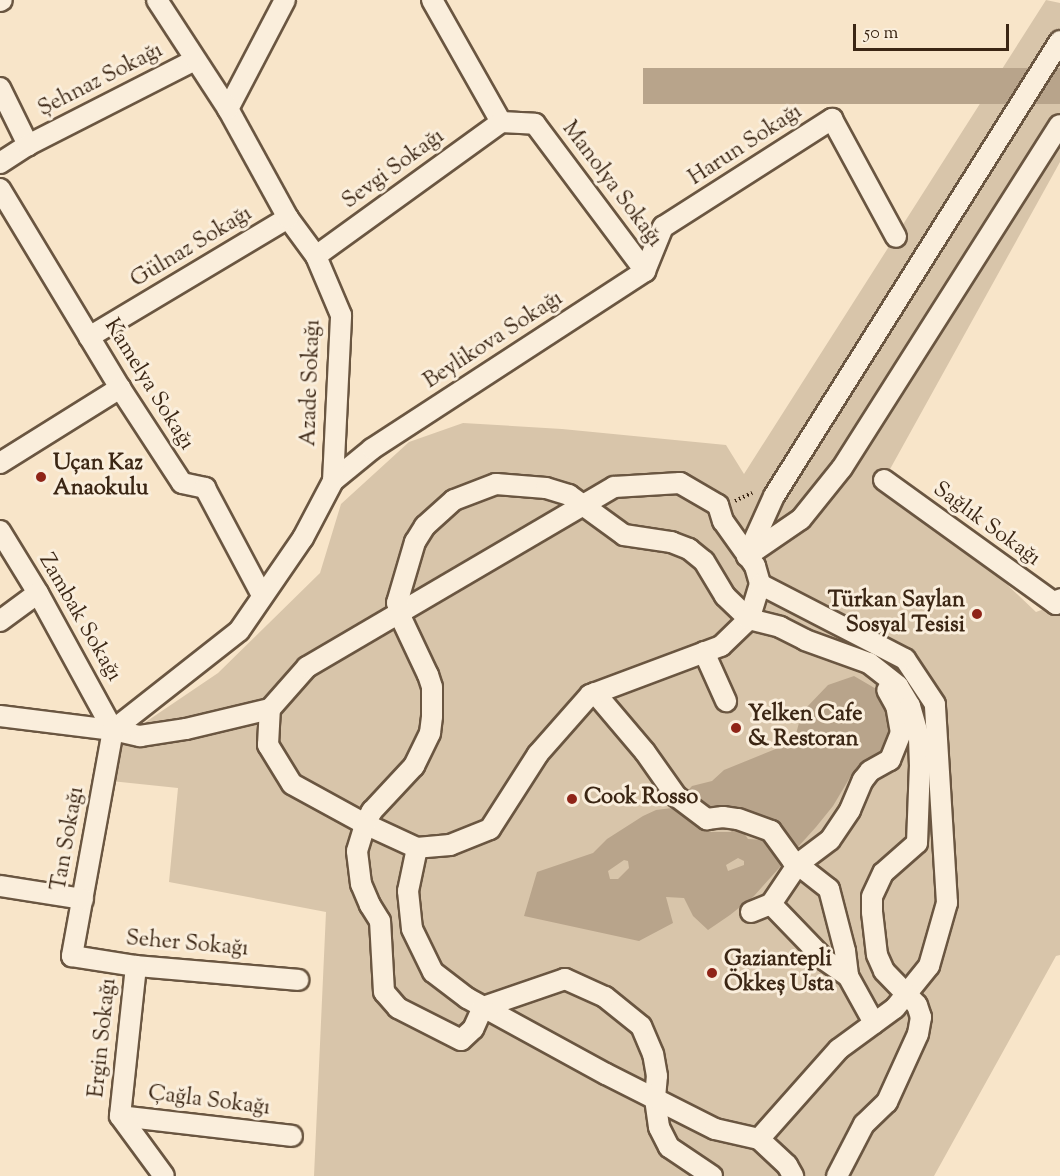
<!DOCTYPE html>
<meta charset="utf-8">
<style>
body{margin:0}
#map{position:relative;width:1060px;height:1176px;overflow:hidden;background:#f8e5c9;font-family:"Sorts Mill Goudy",serif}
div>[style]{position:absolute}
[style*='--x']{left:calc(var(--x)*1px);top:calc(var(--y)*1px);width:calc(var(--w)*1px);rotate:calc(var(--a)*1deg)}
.green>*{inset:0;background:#d8c5aa}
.water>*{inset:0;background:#b8a48b;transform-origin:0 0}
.path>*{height:4px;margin-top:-2px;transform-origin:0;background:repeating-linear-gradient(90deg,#3b2614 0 1.5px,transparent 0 4.5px)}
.roads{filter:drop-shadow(2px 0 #6a5641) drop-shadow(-2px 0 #6a5641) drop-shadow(0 2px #6a5641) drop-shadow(0 -2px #6a5641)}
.minor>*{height:20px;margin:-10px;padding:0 10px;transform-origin:10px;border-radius:10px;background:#faeedc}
.dots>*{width:16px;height:16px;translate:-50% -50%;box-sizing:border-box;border:3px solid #faeedc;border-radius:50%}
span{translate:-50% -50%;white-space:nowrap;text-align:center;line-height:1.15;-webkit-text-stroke:6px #faeedc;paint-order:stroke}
.street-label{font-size:22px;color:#3b2614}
.poi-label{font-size:22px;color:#3b2614;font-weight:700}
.left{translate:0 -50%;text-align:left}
.right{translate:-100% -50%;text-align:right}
.scale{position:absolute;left:853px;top:24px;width:156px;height:27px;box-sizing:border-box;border:3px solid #3b2614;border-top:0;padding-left:8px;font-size:18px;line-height:21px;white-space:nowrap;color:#3b2614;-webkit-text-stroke:4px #faeedc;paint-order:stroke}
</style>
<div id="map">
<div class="green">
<i style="clip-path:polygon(1046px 0,1060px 3px,1060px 162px,884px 480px,982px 561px,1036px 612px,1060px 603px,1060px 955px,1056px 956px,934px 1176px,314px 1176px,326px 912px,169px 882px,178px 788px,111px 781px,119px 740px,218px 673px,320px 573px,341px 504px,409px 442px,463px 423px,562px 429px,726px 445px,744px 474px)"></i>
</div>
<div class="water">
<i style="left:1060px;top:68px;width:36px;height:417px;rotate:90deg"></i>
<i style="clip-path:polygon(evenodd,854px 676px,878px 690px,894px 716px,889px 744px,852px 774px,833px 806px,816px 827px,754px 896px,730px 915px,708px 930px,693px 916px,684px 898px,666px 897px,673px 923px,639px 941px,524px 916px,537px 872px,593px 853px,607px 839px,643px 816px,656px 810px,672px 808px,692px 786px,712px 781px,724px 770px,788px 744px,796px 734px,800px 719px,806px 708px,828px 685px,854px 676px,763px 815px,768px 822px,766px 840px,748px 839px,742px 830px,755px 817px,763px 815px,854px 676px,701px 821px,733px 824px,733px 829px,731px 832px,705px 832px,701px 821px,854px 676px,738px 858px,744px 861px,744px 865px,728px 871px,726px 865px,738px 858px,854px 676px,624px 860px,628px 861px,629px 868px,618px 879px,610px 879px,608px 871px,624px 860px)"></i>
</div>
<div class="path">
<i style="--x:735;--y:501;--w:19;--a:-25"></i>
</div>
<div class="roads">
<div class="minor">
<i style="--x:432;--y:0;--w:140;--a:60.5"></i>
<i style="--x:501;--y:122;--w:34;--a:3"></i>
<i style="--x:535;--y:124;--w:184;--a:53.2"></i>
<i style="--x:0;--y:1;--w:2;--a:-27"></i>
<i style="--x:1060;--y:41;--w:537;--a:122.15"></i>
<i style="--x:774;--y:496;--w:66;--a:114.2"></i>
<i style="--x:747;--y:556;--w:65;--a:-34.4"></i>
<i style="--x:801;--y:519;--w:65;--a:-51.2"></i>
<i style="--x:842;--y:468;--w:406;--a:-57.6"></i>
<i style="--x:0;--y:88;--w:64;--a:63.8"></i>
<i style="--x:228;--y:109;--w:123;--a:-62.4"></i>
<i style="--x:0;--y:163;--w:33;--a:-33"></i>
<i style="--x:28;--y:145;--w:187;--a:-27"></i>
<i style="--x:0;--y:189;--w:232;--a:58.9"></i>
<i style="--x:120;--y:388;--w:113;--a:56.9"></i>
<i style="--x:182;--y:483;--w:24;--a:12"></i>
<i style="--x:205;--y:488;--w:121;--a:62"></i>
<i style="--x:316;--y:256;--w:228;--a:-35.9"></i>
<i style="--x:89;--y:337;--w:232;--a:-30.9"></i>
<i style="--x:0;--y:463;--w:142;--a:-32"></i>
<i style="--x:884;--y:480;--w:212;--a:35.8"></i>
<i style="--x:1056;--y:604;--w:6;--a:-51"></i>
<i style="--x:333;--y:481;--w:50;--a:-39.4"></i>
<i style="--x:372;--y:449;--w:326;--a:-33.1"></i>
<i style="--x:645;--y:271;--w:48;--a:-67.8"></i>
<i style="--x:663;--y:227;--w:201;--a:-32.6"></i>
<i style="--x:832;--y:119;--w:134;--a:61.5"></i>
<i style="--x:0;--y:531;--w:73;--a:58.5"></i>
<i style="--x:38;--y:593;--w:156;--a:61.3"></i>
<i style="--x:0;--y:621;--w:47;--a:-36.4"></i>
<i style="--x:704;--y:652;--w:54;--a:65.8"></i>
<i style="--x:595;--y:693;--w:77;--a:49.7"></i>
<i style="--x:645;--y:752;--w:54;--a:54.8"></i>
<i style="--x:676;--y:796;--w:39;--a:37"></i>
<i style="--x:707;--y:819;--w:16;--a:-7"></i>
<i style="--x:723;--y:817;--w:15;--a:8"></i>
<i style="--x:738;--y:819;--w:35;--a:20"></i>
<i style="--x:771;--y:831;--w:36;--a:54"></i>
<i style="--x:792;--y:860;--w:47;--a:38.1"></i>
<i style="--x:829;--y:889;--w:64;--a:75.5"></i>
<i style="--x:845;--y:951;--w:25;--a:83"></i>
<i style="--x:848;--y:976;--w:54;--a:61"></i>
<i style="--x:0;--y:716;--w:114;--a:7.1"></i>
<i style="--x:113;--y:730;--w:28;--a:13"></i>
<i style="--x:140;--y:736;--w:47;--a:-8.7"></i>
<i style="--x:186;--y:729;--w:86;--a:-13.4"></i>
<i style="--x:113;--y:730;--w:160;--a:-38.2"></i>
<i style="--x:239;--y:631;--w:113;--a:-55.5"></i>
<i style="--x:303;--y:538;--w:64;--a:-62.2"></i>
<i style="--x:333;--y:481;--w:166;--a:-87.2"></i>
<i style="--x:341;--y:315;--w:64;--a:-113"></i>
<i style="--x:316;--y:256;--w:47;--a:-126.4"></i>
<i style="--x:288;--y:218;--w:124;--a:-118.8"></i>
<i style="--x:228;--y:109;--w:130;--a:-123.1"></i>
<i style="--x:113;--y:730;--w:230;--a:100.3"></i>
<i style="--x:72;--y:956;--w:65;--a:8.9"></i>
<i style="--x:136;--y:966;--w:163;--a:4.9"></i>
<i style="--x:417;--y:848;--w:57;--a:-155.2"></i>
<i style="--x:365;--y:824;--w:83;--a:-151.3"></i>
<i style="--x:292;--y:784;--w:46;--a:-121.6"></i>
<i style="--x:268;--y:745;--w:36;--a:-87"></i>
<i style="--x:270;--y:709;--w:56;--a:-48.6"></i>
<i style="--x:307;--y:667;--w:356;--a:-30.4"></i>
<i style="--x:614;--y:487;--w:66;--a:-3.5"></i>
<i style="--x:680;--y:483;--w:44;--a:30.1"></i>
<i style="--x:718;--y:505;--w:17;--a:73"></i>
<i style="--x:723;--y:521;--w:55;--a:54.6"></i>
<i style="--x:755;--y:566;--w:19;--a:74"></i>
<i style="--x:760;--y:584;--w:37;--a:107"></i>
<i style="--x:749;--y:619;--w:39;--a:136"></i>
<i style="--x:721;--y:646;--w:140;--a:159.5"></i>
<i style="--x:590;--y:695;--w:79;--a:131.4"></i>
<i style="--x:538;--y:754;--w:89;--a:122.6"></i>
<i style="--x:490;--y:829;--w:43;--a:158.2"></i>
<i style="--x:450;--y:845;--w:33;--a:175"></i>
<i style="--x:417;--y:848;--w:44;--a:101.8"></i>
<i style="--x:408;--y:891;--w:38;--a:84"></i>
<i style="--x:412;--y:929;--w:48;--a:64"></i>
<i style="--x:433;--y:972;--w:43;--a:37.4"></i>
<i style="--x:467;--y:998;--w:158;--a:28.7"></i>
<i style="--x:606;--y:1074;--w:122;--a:26.8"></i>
<i style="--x:715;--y:1129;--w:45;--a:12.8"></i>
<i style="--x:759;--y:1139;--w:38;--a:43"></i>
<i style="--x:787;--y:1165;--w:13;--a:61"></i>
<i style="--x:0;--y:886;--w:84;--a:8.9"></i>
<i style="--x:771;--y:904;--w:78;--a:46"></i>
<i style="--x:825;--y:960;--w:28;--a:35"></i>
<i style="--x:751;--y:912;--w:22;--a:-22"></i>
<i style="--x:771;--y:904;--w:48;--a:-56"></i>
<i style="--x:798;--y:864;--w:40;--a:-37"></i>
<i style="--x:830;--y:840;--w:36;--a:-56"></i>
<i style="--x:850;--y:810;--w:33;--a:-67"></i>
<i style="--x:863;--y:780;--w:11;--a:-52"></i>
<i style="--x:870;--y:771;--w:23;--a:-29"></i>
<i style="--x:890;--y:760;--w:29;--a:-68"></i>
<i style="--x:901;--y:733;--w:27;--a:-100"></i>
<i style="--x:896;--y:706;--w:18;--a:-119"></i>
<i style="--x:120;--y:1116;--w:173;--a:6.6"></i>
<i style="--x:120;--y:1116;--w:151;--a:-83.9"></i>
<i style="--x:120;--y:1116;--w:74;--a:53.7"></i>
<i style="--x:759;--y:1139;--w:120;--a:-48.4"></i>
<i style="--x:839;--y:1049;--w:69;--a:-36.2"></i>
<i style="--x:895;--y:1008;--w:54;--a:-51"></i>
<i style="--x:929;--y:966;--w:66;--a:-74.1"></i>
<i style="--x:947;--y:903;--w:199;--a:-93.5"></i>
<i style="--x:935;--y:704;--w:54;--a:-123.7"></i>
<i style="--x:905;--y:659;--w:163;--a:-152.7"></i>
<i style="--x:712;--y:1176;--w:52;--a:-146"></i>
<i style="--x:669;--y:1147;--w:22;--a:-117"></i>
<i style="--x:659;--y:1127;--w:29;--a:-98"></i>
<i style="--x:655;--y:1098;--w:22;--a:-85"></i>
<i style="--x:657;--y:1076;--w:22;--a:-100"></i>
<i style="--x:653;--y:1054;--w:30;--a:-113"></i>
<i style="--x:641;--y:1026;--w:46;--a:-141.1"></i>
<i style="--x:605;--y:997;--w:44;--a:-155.8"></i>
<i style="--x:565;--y:979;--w:87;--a:161.1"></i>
<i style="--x:483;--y:1007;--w:24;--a:114"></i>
<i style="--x:473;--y:1029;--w:16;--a:137"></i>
<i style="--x:461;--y:1040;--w:71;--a:-153.1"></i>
<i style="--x:398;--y:1008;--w:21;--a:-131"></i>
<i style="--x:384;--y:992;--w:71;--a:-93.2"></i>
<i style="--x:380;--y:921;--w:19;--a:-122"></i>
<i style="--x:370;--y:905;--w:23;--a:-113"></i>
<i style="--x:361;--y:884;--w:33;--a:-97"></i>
<i style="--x:357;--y:851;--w:28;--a:-73"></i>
<i style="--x:365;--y:824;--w:15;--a:-62"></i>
<i style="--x:372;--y:811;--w:62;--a:-47"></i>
<i style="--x:414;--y:766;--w:37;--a:-64"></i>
<i style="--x:430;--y:733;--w:17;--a:-83"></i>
<i style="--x:432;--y:716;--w:29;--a:-90"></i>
<i style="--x:432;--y:687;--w:13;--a:-108"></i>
<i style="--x:428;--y:675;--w:61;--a:-115.3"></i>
<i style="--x:402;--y:620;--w:18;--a:-106"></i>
<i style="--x:397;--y:603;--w:64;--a:-73.6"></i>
<i style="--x:415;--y:542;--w:19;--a:-58"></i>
<i style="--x:425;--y:526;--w:39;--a:-42"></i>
<i style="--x:454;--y:500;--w:45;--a:-20.9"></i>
<i style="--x:496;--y:484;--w:50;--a:4.6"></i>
<i style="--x:546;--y:488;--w:24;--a:17"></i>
<i style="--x:569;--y:495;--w:68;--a:36"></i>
<i style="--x:624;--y:535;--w:48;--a:8.5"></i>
<i style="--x:671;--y:542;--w:19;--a:21"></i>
<i style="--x:689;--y:549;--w:19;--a:39"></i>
<i style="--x:704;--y:561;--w:41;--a:59"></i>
<i style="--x:725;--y:596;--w:33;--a:44"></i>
<i style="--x:749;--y:619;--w:32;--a:14"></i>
<i style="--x:780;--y:627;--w:28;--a:27"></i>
<i style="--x:805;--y:640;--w:68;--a:19.8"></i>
<i style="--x:869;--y:663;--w:37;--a:38"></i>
<i style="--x:898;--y:686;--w:23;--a:59"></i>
<i style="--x:910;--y:706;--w:33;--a:74"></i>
<i style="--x:919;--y:738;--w:27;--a:88"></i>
<i style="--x:920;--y:765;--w:78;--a:92.2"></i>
<i style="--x:917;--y:843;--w:45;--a:138.6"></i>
<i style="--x:883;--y:873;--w:26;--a:115"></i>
<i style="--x:872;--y:897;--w:15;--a:90"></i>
<i style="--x:872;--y:912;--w:43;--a:83.4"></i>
<i style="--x:877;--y:955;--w:17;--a:66"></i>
<i style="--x:884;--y:971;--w:47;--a:45.9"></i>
<i style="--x:917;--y:1005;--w:13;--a:72"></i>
<i style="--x:921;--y:1017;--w:17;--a:100"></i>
<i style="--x:918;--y:1034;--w:75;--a:114.5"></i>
<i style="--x:887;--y:1102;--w:32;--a:136"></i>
<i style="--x:864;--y:1124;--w:59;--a:117.4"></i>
</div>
</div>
<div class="dots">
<i style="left:41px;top:477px;background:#8f2418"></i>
<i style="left:977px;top:614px;background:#8f2418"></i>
<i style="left:736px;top:728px;background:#8f2418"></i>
<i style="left:572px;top:799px;background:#8f2418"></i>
<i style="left:712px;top:973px;background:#8f2418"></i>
</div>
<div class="street-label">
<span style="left:101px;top:81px;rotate:-27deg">Şehnaz Sokağı</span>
<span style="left:746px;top:146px;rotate:-33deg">Harun Sokağı</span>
<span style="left:394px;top:170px;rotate:-36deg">Sevgi Sokağı</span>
<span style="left:611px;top:185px;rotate:53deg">Manolya Sokağı</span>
<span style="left:192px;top:248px;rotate:-31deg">Gülnaz Sokağı</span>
<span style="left:494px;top:341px;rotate:-33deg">Beylikova Sokağı</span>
<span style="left:312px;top:383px;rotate:-88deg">Azade Sokağı</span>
<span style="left:148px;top:385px;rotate:58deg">Kamelya Sokağı</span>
<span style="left:986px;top:525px;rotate:36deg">Sağlık Sokağı</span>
<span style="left:79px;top:618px;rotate:60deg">Zambak Sokağı</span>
<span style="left:69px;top:839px;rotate:-80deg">Tan Sokağı</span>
<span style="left:187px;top:945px;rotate:5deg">Seher Sokağı</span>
<span style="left:104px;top:1038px;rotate:-84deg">Ergin Sokağı</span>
<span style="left:209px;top:1102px;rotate:7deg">Çağla Sokağı</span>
</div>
<div class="poi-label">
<span class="left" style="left:53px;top:477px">Uçan Kaz<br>Anaokulu</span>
<span class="right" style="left:965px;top:614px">Türkan Saylan<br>Sosyal Tesisi</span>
<span class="left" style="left:748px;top:728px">Yelken Cafe<br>&amp; Restoran</span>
<span class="left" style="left:584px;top:799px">Cook Rosso</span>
<span class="left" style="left:724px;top:973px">Gaziantepli<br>Ökkeş Usta</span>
</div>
<div class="scale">50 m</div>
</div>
